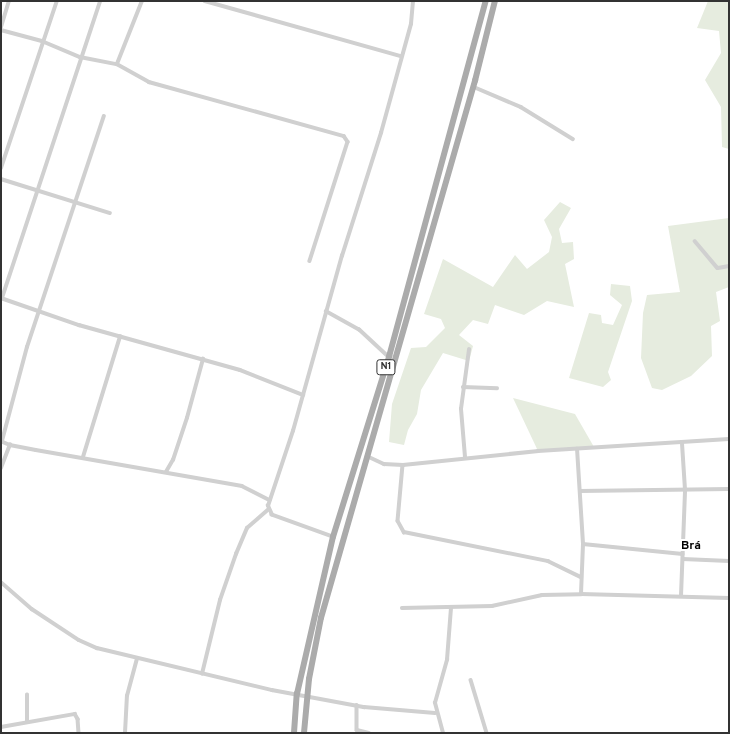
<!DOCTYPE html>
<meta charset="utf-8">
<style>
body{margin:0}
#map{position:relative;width:730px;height:734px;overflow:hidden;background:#fff;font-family:Overpass,sans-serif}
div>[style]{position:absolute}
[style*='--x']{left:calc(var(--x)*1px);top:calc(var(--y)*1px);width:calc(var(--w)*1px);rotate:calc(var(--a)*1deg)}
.green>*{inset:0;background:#e6ecdf}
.street>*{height:3.5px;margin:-1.75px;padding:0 1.75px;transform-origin:1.75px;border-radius:1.75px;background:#d0d0d0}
.primary>*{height:5.5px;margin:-2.75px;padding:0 2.75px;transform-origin:2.75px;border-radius:2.75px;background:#ababab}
span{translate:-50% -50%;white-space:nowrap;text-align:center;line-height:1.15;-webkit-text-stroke:4px #fff;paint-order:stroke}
.shield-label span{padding:1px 3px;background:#fff;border:1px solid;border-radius:3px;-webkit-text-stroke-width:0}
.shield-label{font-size:10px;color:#333;font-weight:700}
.neighbourhood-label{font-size:12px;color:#000;font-weight:700}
.frame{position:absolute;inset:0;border:2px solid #333;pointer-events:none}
</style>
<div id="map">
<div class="green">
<i style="clip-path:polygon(708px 1px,729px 1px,729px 149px,722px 147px,721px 107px,705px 80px,721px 53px,719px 31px,697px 28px)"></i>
<i style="clip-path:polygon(560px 202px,571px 208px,559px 229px,562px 243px,573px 242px,574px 259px,565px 264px,574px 307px,547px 301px,524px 315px,495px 305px,488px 324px,473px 320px,459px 335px,473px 346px,469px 361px,443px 353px,421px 390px,417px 414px,408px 430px,404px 445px,389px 442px,392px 404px,411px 348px,426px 347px,445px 328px,441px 319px,424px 314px,443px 259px,493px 287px,515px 255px,527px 269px,549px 252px,552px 237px,544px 220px)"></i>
<i style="clip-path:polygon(729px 218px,729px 287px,716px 292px,720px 321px,711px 326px,712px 356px,691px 376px,662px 390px,652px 388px,641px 358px,643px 313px,647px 295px,680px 292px,668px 226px)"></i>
<i style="clip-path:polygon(611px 284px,630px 286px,632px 301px,608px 372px,611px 380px,603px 387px,569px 378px,589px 313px,601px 315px,602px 323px,613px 325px,622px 305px,610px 295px)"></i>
<i style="clip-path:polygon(513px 398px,575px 414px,594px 447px,538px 451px)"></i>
</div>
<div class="street">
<i style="--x:205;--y:1;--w:204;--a:15.7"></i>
<i style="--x:1;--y:27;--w:27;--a:-73"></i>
<i style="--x:1;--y:30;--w:42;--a:15"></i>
<i style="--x:42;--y:41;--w:41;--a:22.8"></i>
<i style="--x:80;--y:57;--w:38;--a:11"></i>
<i style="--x:117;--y:64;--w:37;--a:29"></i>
<i style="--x:149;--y:82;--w:202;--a:15.5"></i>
<i style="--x:344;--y:136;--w:7;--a:56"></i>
<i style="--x:348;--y:142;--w:125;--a:107.7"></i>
<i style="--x:117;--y:64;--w:68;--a:-68.4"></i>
<i style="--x:474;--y:87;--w:51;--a:23.1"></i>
<i style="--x:521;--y:107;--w:61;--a:31.6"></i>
<i style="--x:1;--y:168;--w:176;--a:-71.5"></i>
<i style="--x:1;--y:179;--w:114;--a:17.3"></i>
<i style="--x:695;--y:241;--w:35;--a:50"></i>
<i style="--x:718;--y:268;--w:11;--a:-10"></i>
<i style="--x:1;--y:298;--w:83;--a:19.1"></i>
<i style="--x:79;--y:325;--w:167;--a:15.6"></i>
<i style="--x:240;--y:370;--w:68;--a:21.6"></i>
<i style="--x:2;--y:298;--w:313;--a:-71.7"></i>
<i style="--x:326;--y:311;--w:38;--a:29"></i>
<i style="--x:359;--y:329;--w:41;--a:43"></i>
<i style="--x:463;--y:387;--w:34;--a:2"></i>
<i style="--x:1;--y:441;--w:10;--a:24"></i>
<i style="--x:10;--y:445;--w:26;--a:11"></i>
<i style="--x:36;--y:450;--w:209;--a:9.9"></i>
<i style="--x:242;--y:486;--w:31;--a:27"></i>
<i style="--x:2;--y:441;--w:97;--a:-75.1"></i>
<i style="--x:27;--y:347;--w:243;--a:-71.6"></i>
<i style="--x:367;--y:456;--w:19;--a:25"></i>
<i style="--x:384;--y:464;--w:19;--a:3"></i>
<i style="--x:403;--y:465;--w:136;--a:-5.9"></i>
<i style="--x:538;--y:451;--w:191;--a:-3.6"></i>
<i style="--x:83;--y:457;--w:126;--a:-72.9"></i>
<i style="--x:465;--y:457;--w:48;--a:-94.8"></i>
<i style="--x:461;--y:409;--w:60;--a:-82.3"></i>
<i style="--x:403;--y:465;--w:56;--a:95.1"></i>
<i style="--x:398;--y:521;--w:13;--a:61"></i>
<i style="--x:404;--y:532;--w:147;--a:11.4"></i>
<i style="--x:548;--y:561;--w:37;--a:26"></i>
<i style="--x:1;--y:468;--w:25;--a:-69"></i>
<i style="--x:166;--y:472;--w:14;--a:-60"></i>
<i style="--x:173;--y:460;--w:44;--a:-71.6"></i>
<i style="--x:187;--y:418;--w:61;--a:-74.8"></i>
<i style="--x:580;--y:491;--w:149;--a:-0.8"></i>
<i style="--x:333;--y:537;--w:65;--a:-160.2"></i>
<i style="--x:272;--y:515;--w:10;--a:-114"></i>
<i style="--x:268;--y:506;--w:79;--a:-71.6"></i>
<i style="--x:293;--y:431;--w:182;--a:-74.4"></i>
<i style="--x:342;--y:256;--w:129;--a:-72.4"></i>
<i style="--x:381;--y:133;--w:113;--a:-74.6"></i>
<i style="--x:411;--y:24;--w:23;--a:-85"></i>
<i style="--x:583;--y:544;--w:100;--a:5.7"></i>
<i style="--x:683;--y:559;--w:46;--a:2.5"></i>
<i style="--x:1;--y:582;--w:41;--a:41.1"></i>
<i style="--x:32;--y:609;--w:56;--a:33.4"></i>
<i style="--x:79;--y:640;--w:20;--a:24"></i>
<i style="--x:97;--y:648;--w:180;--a:13.5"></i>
<i style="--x:272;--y:690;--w:94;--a:10.5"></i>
<i style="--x:364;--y:707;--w:71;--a:4.8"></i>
<i style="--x:581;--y:594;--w:148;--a:1.5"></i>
<i style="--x:681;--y:596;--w:106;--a:-87.8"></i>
<i style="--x:685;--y:490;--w:47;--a:-93.7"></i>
<i style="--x:402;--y:608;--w:90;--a:-1.3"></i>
<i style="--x:492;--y:606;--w:51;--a:-12.4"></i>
<i style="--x:542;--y:595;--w:39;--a:-1"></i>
<i style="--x:581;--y:594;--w:50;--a:-87.7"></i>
<i style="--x:583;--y:544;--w:95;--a:-93.6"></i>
<i style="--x:202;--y:674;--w:76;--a:-76.3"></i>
<i style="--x:220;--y:600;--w:49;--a:-70.8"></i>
<i style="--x:236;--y:554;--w:28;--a:-67"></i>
<i style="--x:247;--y:528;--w:28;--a:-41"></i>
<i style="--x:471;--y:680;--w:55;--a:73.2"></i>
<i style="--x:357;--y:705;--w:25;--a:90"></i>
<i style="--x:357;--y:730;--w:12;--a:14"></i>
<i style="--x:27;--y:722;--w:27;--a:-90"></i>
<i style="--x:1;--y:727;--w:75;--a:-10"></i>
<i style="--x:75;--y:714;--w:6;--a:59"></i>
<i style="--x:78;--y:719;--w:14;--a:86"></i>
<i style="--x:125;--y:733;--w:37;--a:-87"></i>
<i style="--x:127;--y:696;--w:38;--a:-75"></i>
<i style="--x:443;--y:733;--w:31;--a:-105"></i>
<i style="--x:435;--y:703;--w:45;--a:-74.4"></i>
<i style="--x:447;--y:660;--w:52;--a:-85.6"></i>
</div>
<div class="primary">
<i style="--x:294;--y:733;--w:39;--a:-86"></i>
<i style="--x:297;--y:694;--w:161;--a:-77.1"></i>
<i style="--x:333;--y:537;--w:189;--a:-72.7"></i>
<i style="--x:389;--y:357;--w:369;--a:-74.8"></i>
<i style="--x:304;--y:733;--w:54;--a:-84.7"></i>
<i style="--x:309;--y:679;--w:62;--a:-78.9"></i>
<i style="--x:321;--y:618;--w:559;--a:-74"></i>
<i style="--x:475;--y:81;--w:82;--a:-76"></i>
</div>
<div class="shield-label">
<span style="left:386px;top:367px">N1</span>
</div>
<div class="neighbourhood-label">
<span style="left:691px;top:547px">Brá</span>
</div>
<div class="frame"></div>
</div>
